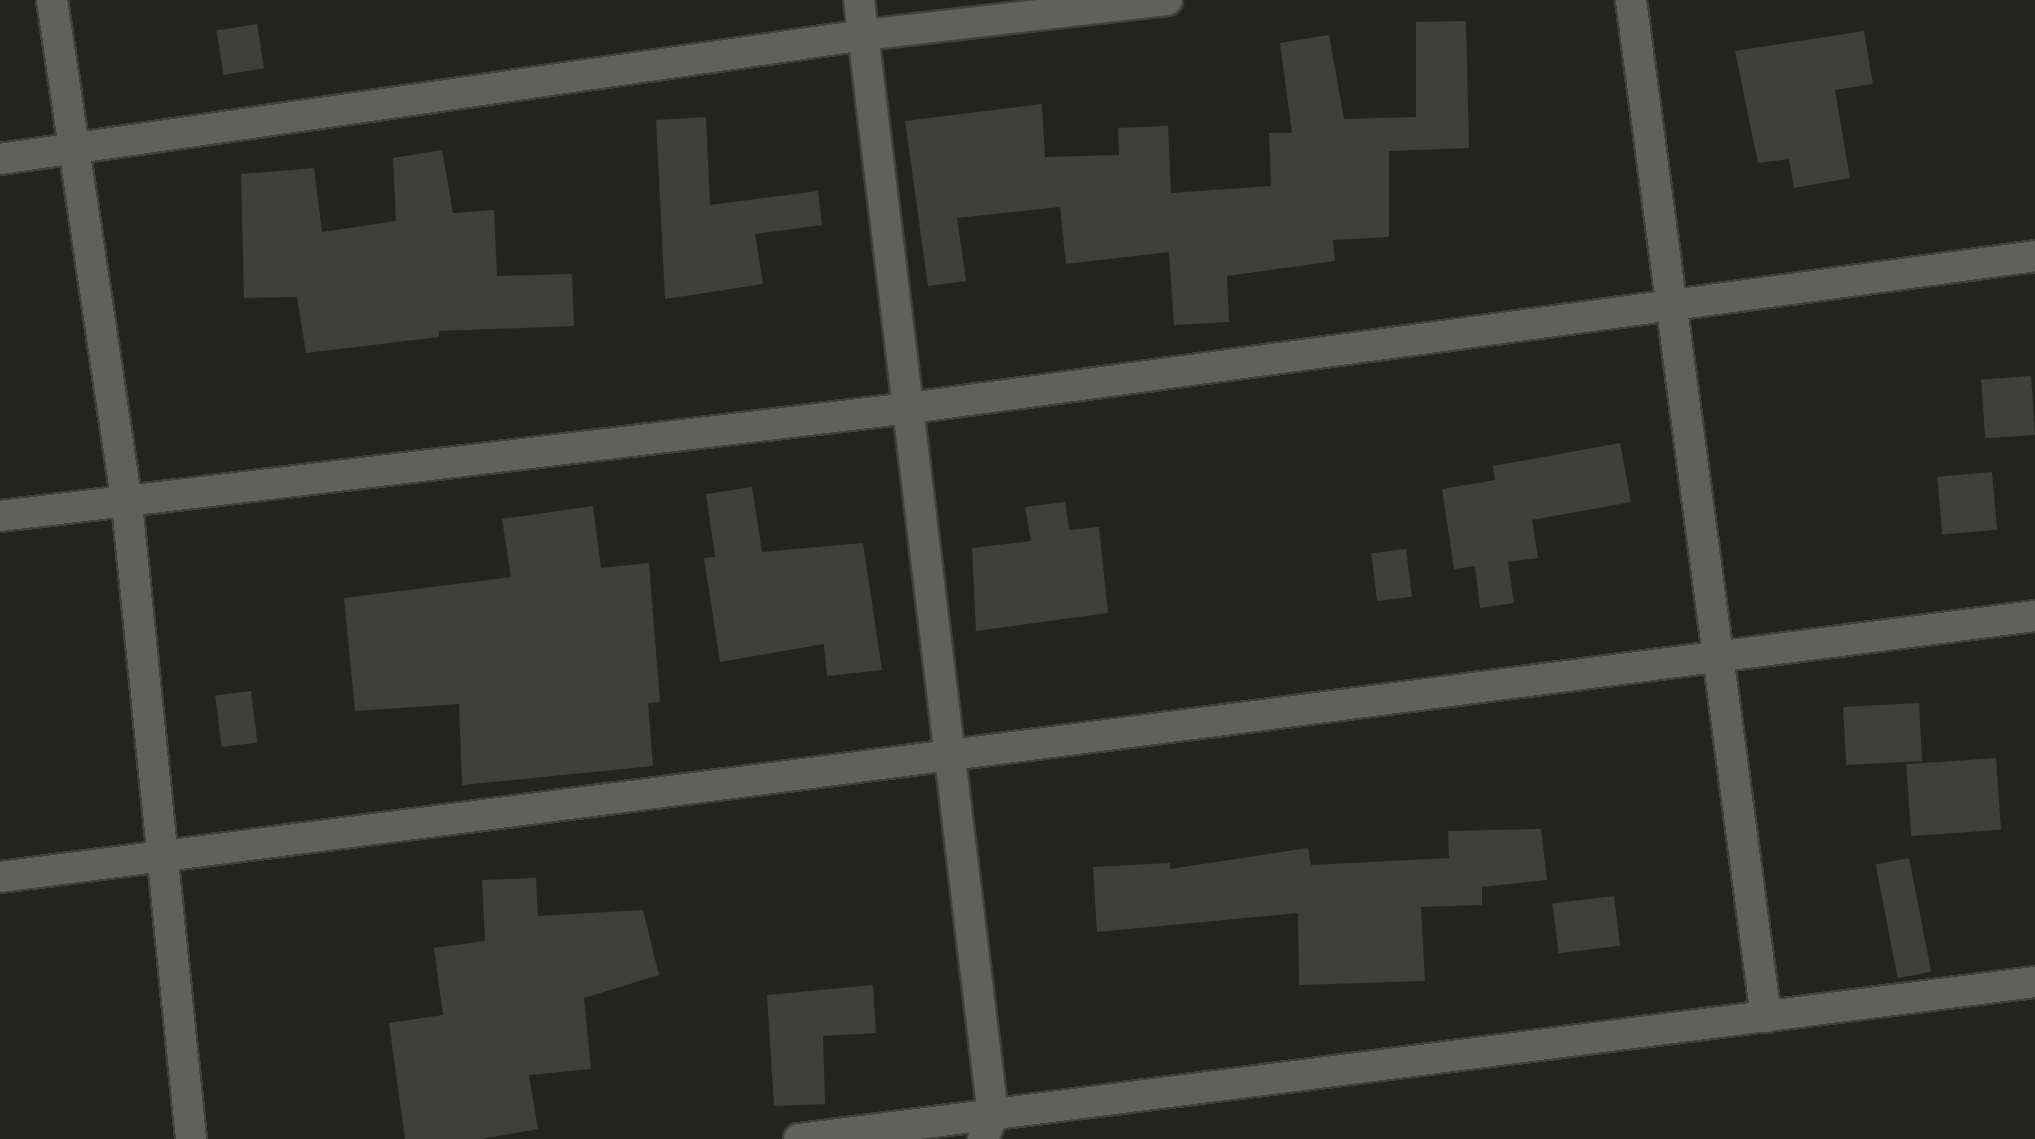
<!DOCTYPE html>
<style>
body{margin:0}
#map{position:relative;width:2035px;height:1139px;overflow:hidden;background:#23241e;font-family:"Titillium Web",sans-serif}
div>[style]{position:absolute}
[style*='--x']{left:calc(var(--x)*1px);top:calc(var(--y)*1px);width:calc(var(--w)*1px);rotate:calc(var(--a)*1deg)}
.building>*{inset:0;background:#3f403a;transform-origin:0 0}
.roads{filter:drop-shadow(2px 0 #40413c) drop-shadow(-2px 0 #40413c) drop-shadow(0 2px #40413c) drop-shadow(0 -2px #40413c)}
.minor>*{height:30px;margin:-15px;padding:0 15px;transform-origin:15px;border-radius:15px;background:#60615a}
span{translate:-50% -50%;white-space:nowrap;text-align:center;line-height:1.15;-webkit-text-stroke:9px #0c0d0a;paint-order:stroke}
</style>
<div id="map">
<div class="building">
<i style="clip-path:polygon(1466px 21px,1469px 148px,1389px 151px,1389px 237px,1333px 240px,1335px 261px,1227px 276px,1229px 322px,1174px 325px,1169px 252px,1066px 264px,1060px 207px,957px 218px,966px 281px,928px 286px,905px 121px,1042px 104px,1045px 157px,1119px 155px,1118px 128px,1168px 126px,1171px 193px,1271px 186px,1269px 133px,1292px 133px,1280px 43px,1329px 35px,1344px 119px,1416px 117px,1416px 22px)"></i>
<i style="left:257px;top:24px;width:45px;height:41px;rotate:81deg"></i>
<i style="clip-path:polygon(1864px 31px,1873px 84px,1835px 90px,1850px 178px,1794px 188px,1789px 159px,1758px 163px,1735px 51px)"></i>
<i style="clip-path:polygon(706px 117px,710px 205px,818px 191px,822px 225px,755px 234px,763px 284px,665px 299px,656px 120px)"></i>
<i style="clip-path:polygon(442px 150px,453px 213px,494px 210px,497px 276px,572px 274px,574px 326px,439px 331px,439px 337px,306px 353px,297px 297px,244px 298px,241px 174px,314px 168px,322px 232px,396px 221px,393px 158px)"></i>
<i style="left:2031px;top:376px;width:59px;height:50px;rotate:86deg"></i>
<i style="clip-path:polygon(1620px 443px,1631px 502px,1532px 520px,1538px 558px,1508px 562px,1514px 603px,1480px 608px,1475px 566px,1454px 569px,1442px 489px,1495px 480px,1493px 466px)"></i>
<i style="left:1992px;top:472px;width:58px;height:55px;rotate:85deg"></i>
<i style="clip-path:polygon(752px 487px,762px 552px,863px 543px,882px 670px,827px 676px,824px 644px,720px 662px,704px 558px,715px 557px,706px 494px)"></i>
<i style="clip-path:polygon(1065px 502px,1069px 530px,1099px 527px,1108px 613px,976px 631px,972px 548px,1031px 541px,1025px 507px)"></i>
<i style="clip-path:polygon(593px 506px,601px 568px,649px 563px,660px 702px,648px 703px,653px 766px,462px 785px,459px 704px,355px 711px,344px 598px,511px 577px,502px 519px)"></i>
<i style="left:1406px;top:549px;width:48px;height:35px;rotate:83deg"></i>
<i style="left:251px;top:691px;width:52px;height:36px;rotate:83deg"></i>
<i style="left:1919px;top:703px;width:58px;height:76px;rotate:87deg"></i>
<i style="left:1996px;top:758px;width:72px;height:90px;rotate:86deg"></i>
<i style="clip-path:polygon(1541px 829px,1547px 880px,1482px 887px,1482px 905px,1421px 907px,1425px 981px,1299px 985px,1298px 913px,1097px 932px,1093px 867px,1170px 863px,1170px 869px,1308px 848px,1311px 865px,1449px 858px,1448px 831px)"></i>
<i style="left:1909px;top:858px;width:116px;height:34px;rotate:79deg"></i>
<i style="clip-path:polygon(536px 878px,538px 916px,643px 910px,659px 975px,584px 998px,591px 1069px,529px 1075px,538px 1129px,482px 1139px,405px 1139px,389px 1023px,443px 1015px,434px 948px,485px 941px,482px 880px)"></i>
<i style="left:1614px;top:896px;width:50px;height:62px;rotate:83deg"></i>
<i style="clip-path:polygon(873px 985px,876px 1033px,823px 1036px,825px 1104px,774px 1106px,767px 995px)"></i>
</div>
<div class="roads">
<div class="minor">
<i style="--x:52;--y:0;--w:510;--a:81.54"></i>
<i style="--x:127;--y:504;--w:638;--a:84.24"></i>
<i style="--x:859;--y:0;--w:1123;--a:83.15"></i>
<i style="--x:993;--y:1115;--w:26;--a:113"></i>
<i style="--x:1631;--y:0;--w:1026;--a:82.44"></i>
<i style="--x:0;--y:159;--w:874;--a:-8.16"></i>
<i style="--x:865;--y:35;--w:304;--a:-6.6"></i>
<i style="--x:0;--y:516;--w:916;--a:-6.77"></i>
<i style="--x:910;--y:408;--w:1135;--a:-7.69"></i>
<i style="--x:0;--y:877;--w:2052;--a:-7.31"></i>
<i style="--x:799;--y:1139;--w:1246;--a:-7.24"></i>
</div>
</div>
</div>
